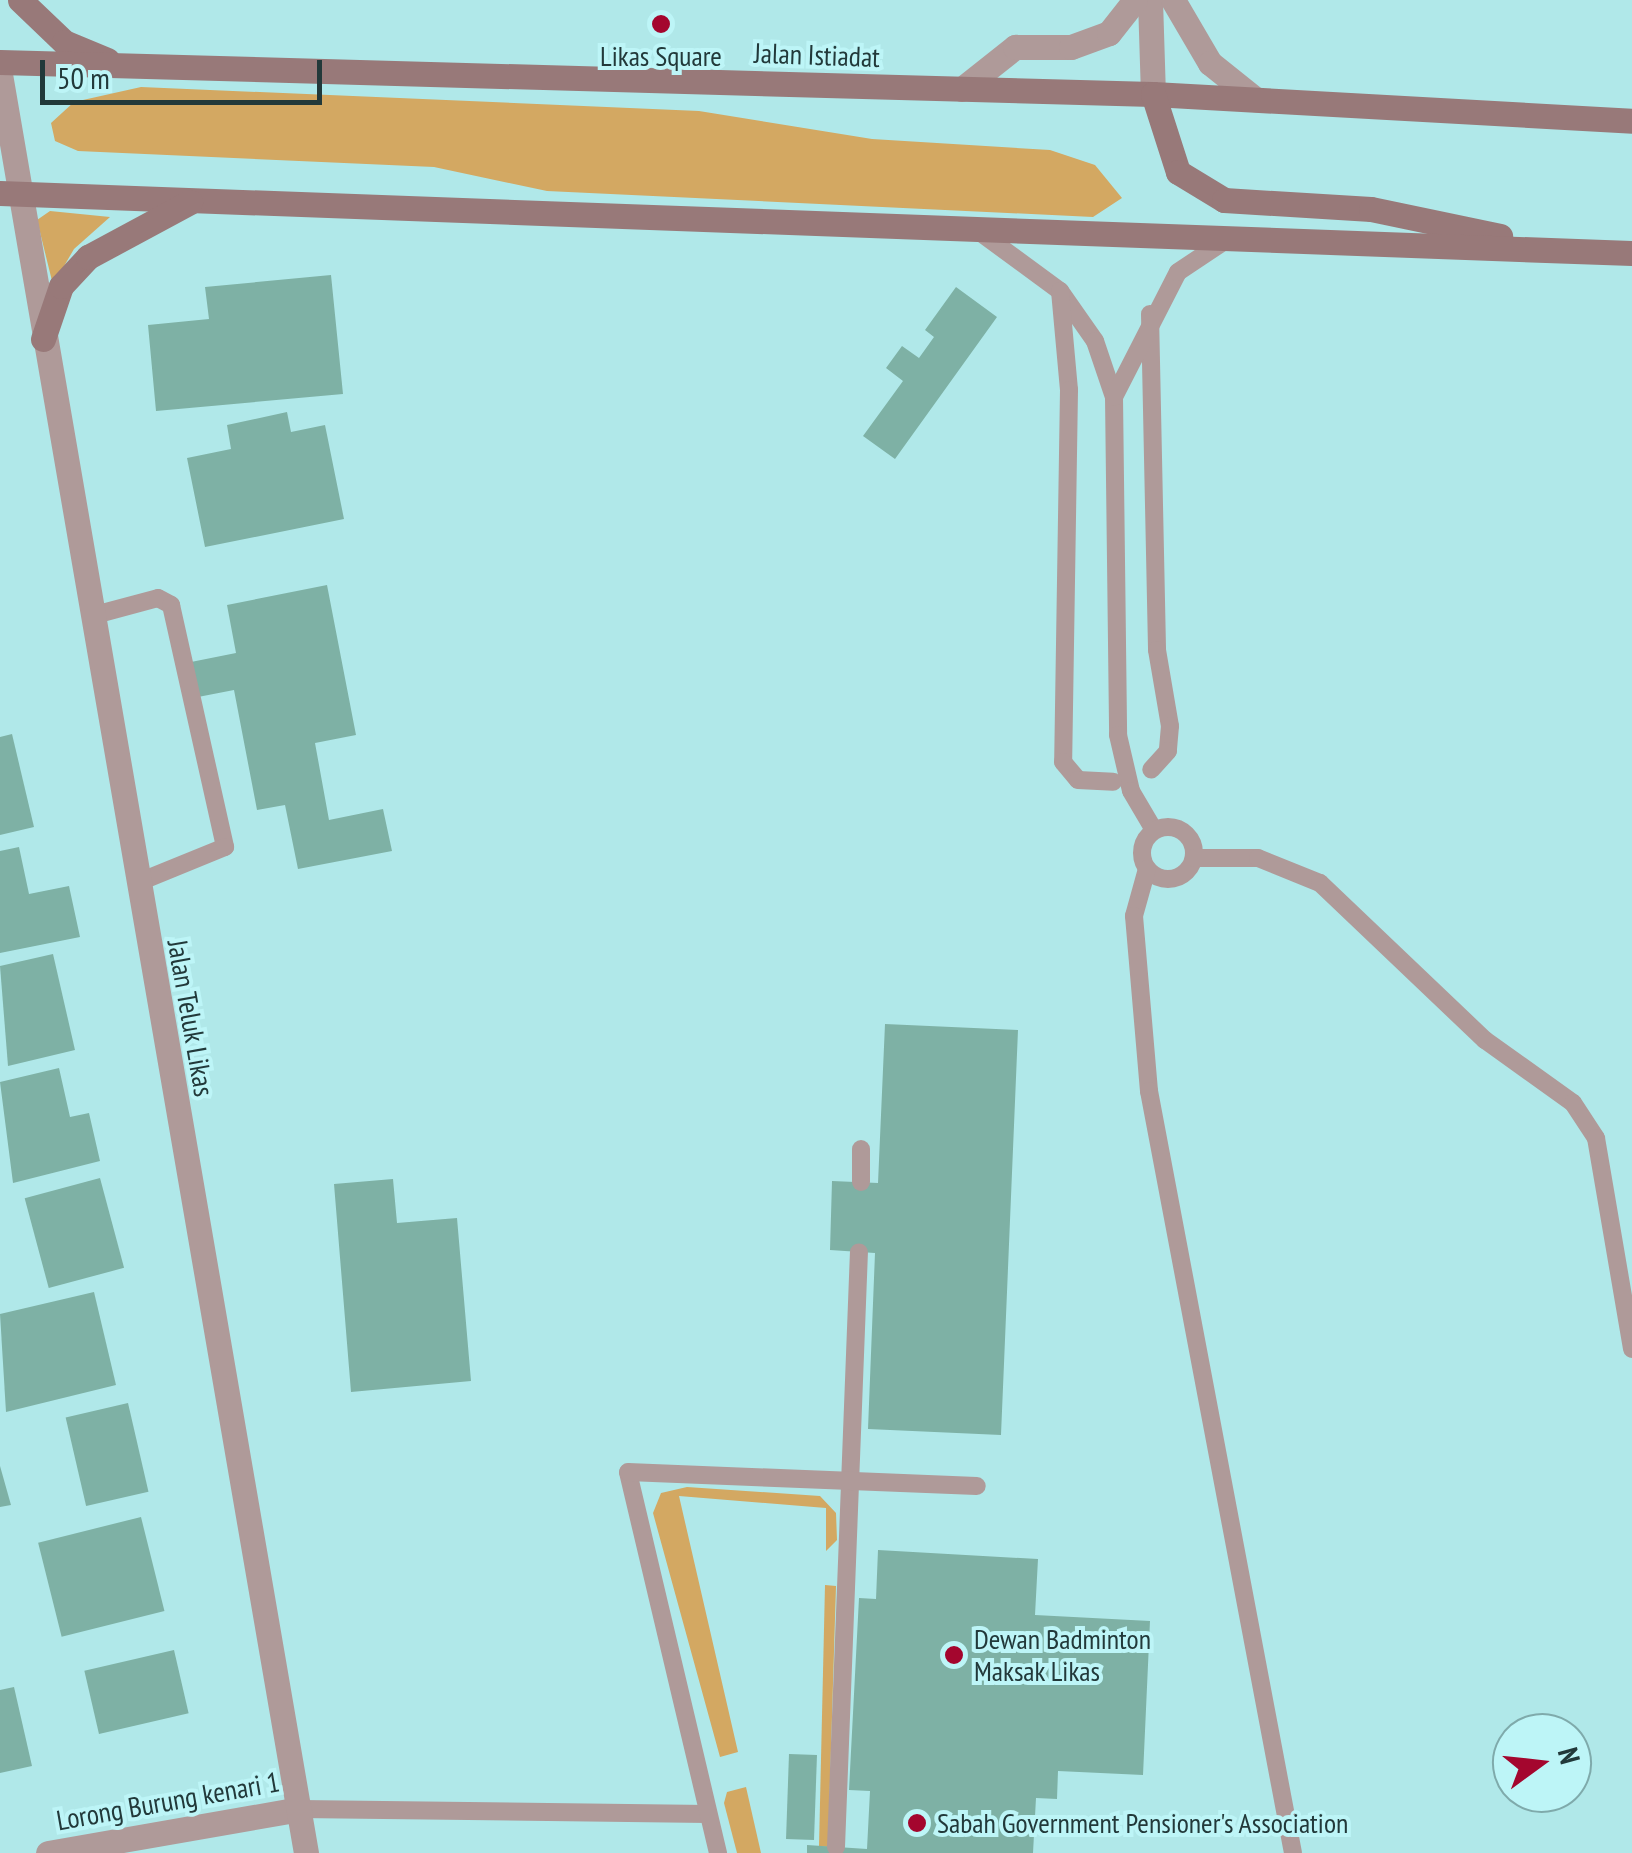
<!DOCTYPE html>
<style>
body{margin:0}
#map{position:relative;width:1632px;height:1853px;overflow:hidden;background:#b0e8e9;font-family:"PT Sans Narrow",sans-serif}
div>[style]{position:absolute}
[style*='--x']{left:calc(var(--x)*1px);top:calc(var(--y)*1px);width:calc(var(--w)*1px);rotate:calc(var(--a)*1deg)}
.green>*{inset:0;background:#d3a862}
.building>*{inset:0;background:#7eb1a5;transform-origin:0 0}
.service>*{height:18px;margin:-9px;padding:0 9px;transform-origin:9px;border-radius:9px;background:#af9a99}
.service>.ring{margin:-9px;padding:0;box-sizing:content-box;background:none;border:18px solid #af9a99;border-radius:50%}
.minor>*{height:25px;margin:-12.5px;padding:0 12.5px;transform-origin:12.5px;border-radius:12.5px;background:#af9a99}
.tertiary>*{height:25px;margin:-12.5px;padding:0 12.5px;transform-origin:12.5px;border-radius:12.5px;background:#af9a99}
.secondary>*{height:25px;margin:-12.5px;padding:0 12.5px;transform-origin:12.5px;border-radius:12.5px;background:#987979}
.dots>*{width:28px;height:28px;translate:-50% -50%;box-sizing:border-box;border:5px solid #bdf5f7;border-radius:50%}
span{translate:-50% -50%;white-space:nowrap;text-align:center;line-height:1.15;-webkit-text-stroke:8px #bdf5f7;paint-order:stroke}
.street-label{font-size:28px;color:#22393a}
.poi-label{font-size:28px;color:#22393a}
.left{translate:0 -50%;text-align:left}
.north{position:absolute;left:1492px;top:1713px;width:100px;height:100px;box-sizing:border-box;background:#bdf5f7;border:2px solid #7faaab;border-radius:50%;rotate:75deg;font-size:28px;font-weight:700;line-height:40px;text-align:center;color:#22393a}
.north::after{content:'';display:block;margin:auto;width:35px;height:45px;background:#a4062e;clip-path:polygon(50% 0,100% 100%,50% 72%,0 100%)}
.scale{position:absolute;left:40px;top:60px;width:282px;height:45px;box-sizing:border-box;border:5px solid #22393a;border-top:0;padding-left:12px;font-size:30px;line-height:35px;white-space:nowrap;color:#22393a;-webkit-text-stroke:8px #bdf5f7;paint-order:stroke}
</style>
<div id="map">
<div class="green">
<i style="clip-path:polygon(141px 87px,699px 111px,872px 139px,1050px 150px,1095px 165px,1122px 198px,1093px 217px,547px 191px,434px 167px,78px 151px,55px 141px,51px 123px,74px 102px)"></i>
<i style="clip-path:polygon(50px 211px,110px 217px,74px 249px,53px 285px,37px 220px)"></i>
<i style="clip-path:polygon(687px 1487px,820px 1496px,836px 1513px,837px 1540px,826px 1551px,826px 1508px,679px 1496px,738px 1752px,720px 1757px,653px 1513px,661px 1493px)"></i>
<i style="clip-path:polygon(825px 1585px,836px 1586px,828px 1847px,819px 1846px)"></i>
<i style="clip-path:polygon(746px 1787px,761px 1853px,737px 1853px,724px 1803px,727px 1792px)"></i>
</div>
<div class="building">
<i style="clip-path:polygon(331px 275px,343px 394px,156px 411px,148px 325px,209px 319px,205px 287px)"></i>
<i style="clip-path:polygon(956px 287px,997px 317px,895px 459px,863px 436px,903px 381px,886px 368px,902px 346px,919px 358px,934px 337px,925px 330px)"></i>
<i style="clip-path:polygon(287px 412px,291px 432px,325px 425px,344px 519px,205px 547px,187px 458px,231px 449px,227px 425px)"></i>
<i style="clip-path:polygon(327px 585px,356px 735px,315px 743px,329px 820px,383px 809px,392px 851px,298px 869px,285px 805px,257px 810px,234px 690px,198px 697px,191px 662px,236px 653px,227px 605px)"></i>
<i style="clip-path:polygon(12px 734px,34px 827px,0 835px,0 737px)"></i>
<i style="clip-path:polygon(19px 847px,29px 894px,69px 886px,80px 937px,0 953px,0 851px)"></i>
<i style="clip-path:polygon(53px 954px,75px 1050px,8px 1066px,0 966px)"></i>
<i style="clip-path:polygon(885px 1024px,1018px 1030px,1001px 1435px,868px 1429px,875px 1253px,830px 1250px,832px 1181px,878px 1183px)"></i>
<i style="clip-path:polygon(59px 1068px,70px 1117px,89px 1113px,100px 1161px,13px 1183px,0 1082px)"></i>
<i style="left:100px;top:1178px;width:93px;height:78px;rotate:75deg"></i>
<i style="clip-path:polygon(393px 1179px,397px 1223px,457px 1218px,471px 1381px,351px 1392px,334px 1184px)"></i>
<i style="clip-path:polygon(94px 1292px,116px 1385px,6px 1412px,0 1314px)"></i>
<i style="left:128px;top:1403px;width:91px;height:64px;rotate:77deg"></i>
<i style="clip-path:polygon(0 1466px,11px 1505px,0 1507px)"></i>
<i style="left:141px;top:1517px;width:97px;height:106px;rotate:76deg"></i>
<i style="clip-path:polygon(878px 1550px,1038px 1559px,1035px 1615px,1150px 1621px,1143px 1775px,1058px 1771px,1057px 1799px,1036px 1798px,1033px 1853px,807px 1853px,807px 1845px,867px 1849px,870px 1791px,849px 1790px,859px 1598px,876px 1599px)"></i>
<i style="left:174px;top:1650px;width:65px;height:92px;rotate:77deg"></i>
<i style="clip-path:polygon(14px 1687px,32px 1766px,0 1773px,0 1690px)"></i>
<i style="left:789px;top:1754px;width:28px;height:85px;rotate:2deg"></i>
</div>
<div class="service">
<i style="--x:977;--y:230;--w:103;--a:36.3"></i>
<i style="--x:1060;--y:291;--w:61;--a:55"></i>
<i style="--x:1095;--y:341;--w:59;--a:71.3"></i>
<i style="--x:1114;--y:397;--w:338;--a:89.3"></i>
<i style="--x:1118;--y:735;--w:57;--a:76.9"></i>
<i style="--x:1131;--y:791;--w:45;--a:59.5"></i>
<i style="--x:1060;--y:291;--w:99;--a:84.8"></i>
<i style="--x:1069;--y:390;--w:372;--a:90.9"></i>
<i style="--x:1063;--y:762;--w:23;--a:50"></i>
<i style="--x:1078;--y:780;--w:35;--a:3"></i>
<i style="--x:1150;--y:314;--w:336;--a:88.8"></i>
<i style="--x:1157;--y:650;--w:77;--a:80.3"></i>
<i style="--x:1170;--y:726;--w:25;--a:95"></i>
<i style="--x:1168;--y:751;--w:25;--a:132"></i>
<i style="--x:1114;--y:397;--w:140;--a:-62.9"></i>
<i style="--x:1178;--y:272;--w:61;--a:-33.7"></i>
<i style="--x:91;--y:616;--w:69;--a:-15"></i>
<i style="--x:158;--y:598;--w:15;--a:28"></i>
<i style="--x:171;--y:605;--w:248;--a:77.4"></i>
<i style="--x:225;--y:847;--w:95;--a:157.8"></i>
<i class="ring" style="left:1142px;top:827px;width:34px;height:34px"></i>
<i style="--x:1194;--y:858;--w:64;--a:0"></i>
<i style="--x:1258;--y:858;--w:67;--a:22"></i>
<i style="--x:1320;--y:883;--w:228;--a:43.6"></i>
<i style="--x:1485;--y:1040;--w:108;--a:35.6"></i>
<i style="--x:1573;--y:1103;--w:42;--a:56.7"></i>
<i style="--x:1596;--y:1138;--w:214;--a:80.3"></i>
<i style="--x:1147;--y:869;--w:49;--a:105.5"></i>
<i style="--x:1134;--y:916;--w:176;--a:85.1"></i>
<i style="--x:1149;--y:1091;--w:775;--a:79.3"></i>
<i style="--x:861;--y:1182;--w:33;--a:-90"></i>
<i style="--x:299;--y:1809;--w:409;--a:0.7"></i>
<i style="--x:836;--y:1847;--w:595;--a:-87.79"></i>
<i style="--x:718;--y:1853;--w:391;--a:-103.3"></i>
<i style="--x:628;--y:1472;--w:349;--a:2.3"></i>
</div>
<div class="minor">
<i style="--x:1150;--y:0;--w:94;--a:88.2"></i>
<i style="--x:1173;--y:0;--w:73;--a:59.6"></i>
<i style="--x:1210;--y:63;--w:58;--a:38.7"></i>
<i style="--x:962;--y:89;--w:68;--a:-38.4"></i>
<i style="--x:1015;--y:47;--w:56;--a:0"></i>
<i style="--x:1071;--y:47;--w:40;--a:-20.2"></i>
<i style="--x:1109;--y:33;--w:42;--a:-51.8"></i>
<i style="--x:48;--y:1853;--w:255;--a:-9.9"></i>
</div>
<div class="tertiary">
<i style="--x:0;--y:74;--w:1805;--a:80.24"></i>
</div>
<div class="secondary">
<i style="--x:20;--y:0;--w:61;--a:43.7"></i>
<i style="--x:64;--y:42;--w:47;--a:22.7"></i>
<i style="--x:0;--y:62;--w:1153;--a:1.59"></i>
<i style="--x:1153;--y:94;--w:480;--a:3.2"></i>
<i style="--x:1153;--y:94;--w:82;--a:72.2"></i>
<i style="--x:1178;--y:172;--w:54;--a:31.3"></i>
<i style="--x:1224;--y:200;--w:147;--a:3.5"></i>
<i style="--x:1371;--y:209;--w:132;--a:11.8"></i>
<i style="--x:0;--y:193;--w:1633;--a:2.11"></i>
<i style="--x:43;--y:339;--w:56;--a:-71.2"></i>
<i style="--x:61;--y:286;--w:40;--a:-47"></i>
<i style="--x:88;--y:257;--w:116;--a:-28.3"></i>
</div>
<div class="dots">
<i style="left:661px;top:24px;background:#a4062e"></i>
<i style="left:954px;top:1655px;background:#a4062e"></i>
<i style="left:917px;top:1823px;background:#a4062e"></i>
</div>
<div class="street-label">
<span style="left:817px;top:55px;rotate:2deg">Jalan Istiadat</span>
<span style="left:191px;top:1018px;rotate:80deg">Jalan Teluk Likas</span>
<span style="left:168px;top:1801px;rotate:-10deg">Lorong Burung kenari 1</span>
</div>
<div class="poi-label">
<span style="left:661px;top:56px">Likas Square</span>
<span class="left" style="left:974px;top:1655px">Dewan Badminton<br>Maksak Likas</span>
<span class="left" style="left:937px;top:1823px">Sabah Government Pensioner's Association</span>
</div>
<div class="north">N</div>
<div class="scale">50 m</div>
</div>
